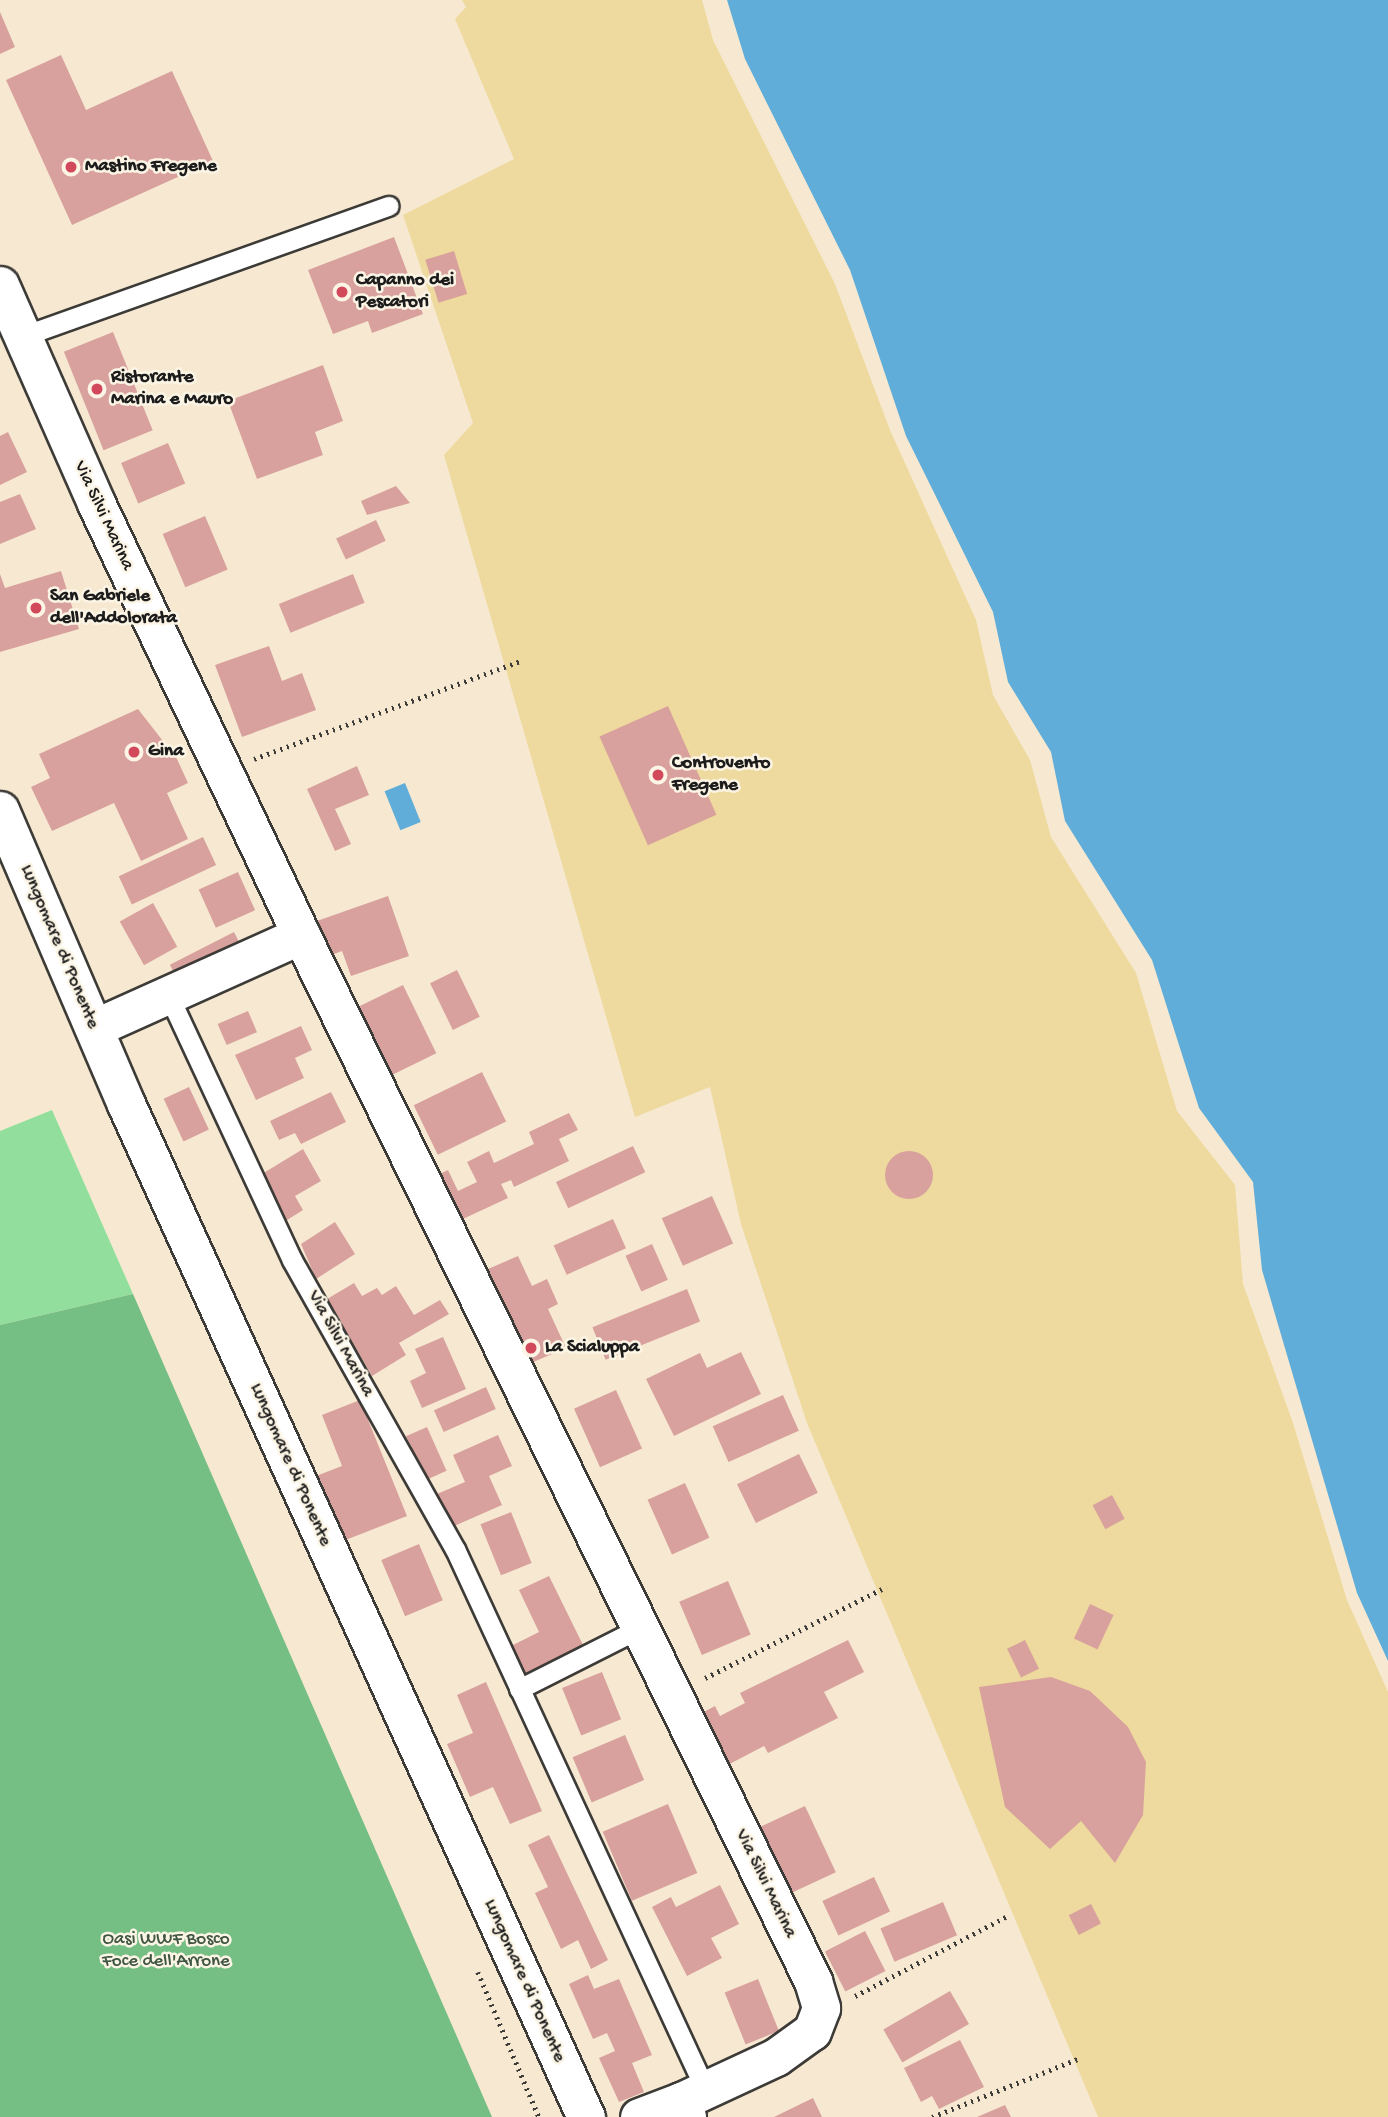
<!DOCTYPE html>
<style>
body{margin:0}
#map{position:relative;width:1388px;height:2117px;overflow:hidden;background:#f7e9d1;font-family:"Gochi Hand",sans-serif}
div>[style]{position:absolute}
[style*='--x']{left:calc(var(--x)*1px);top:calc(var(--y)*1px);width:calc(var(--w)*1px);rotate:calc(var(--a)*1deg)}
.green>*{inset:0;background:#92df9d}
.forest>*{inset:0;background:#75be84}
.sand>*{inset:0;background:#eeda9e}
.water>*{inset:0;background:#60add9;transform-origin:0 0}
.building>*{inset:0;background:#d8a19d;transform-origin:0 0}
.round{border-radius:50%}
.path>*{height:4.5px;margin-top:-2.25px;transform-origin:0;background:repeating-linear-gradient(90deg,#3d3b37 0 2px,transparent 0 7px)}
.roads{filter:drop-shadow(2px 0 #3d3b37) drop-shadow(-2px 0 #3d3b37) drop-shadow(0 2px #3d3b37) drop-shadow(0 -2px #3d3b37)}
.service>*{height:19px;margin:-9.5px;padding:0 9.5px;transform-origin:9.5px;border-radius:9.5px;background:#fff}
.minor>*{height:37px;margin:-18.5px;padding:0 18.5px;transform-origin:18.5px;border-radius:18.5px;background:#fff}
.dots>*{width:19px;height:19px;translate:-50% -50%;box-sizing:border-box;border:4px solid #fcf5e5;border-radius:50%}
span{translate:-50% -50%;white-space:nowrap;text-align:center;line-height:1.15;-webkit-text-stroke:5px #fcf5e5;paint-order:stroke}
.poi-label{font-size:19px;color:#1c1c1c;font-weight:700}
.left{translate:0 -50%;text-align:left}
.street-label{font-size:19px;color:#1c1c1c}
.park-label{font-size:19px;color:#3f5643}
</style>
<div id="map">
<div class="green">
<i style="clip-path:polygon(52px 1110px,133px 1294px,0 1325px,0 1131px)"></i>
</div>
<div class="forest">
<i style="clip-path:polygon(133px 1294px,492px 2117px,0 2117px,0 1325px)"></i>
</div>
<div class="sand">
<i style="clip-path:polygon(462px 0,702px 0,713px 40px,835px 284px,890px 430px,976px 620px,993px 695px,1030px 760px,1051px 837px,1136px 973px,1177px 1111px,1235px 1185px,1243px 1284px,1293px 1423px,1347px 1600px,1388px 1692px,1388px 2117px,1098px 2117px,807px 1423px,741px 1224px,710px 1087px,635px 1117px,444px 455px,473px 423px,403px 215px,514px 159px,455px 19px,466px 7px)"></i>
</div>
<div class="water">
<i style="clip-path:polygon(727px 0,1388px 0,1388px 1661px,1357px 1593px,1262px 1270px,1253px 1182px,1199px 1108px,1152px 960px,1065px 821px,1051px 752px,1008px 682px,993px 612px,906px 436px,850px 270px,745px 59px)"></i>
<i style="left:405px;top:783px;width:42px;height:22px;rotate:68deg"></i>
</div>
<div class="building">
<i style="clip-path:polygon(0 12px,15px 47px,0 54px)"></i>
<i style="clip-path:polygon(61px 55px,86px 110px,172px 71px,213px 161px,72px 225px,6px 80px)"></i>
<i style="clip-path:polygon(394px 237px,423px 314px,372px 333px,368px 321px,333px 334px,308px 270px)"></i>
<i style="left:454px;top:251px;width:45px;height:30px;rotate:73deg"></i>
<i style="left:113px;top:332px;width:106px;height:53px;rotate:68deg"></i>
<i style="clip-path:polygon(323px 365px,343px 421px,315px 432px,323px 455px,257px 479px,228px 401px)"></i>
<i style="clip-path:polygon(8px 432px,27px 472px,0 485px,0 436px)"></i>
<i style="left:168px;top:443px;width:44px;height:51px;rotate:67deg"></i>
<i style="clip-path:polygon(396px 486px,410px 503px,367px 515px,361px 501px)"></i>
<i style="clip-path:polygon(20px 494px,36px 529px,0 544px,0 502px)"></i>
<i style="left:205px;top:516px;width:58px;height:46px;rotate:67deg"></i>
<i style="left:376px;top:520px;width:23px;height:44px;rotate:65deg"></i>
<i style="clip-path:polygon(61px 571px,79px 629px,0 652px,0 574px,5px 588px)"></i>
<i style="left:353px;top:574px;width:31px;height:80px;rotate:68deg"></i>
<i style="clip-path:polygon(269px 646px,282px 681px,302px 673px,316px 710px,242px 737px,215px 665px)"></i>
<i style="left:668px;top:706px;width:119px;height:75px;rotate:66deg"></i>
<i style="clip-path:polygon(138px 709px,177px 759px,188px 783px,167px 793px,188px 839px,141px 861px,114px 803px,52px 831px,31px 787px,50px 778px,39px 754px)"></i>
<i style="clip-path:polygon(357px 766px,369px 795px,335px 809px,351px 844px,335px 851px,307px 789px)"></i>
<i style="left:203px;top:837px;width:31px;height:93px;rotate:65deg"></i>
<i style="left:238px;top:872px;width:42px;height:43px;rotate:66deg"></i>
<i style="clip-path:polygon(388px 896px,409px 956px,351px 976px,342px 951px,326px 957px,314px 922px)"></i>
<i style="left:153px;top:903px;width:50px;height:38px;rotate:61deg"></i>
<i style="left:234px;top:932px;width:25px;height:72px;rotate:63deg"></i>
<i style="left:457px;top:970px;width:52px;height:30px;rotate:64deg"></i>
<i style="left:403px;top:985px;width:76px;height:59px;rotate:64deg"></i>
<i style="left:248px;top:1011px;width:23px;height:33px;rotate:67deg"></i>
<i style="clip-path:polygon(301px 1026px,312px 1050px,295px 1058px,304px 1078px,256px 1100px,235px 1055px)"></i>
<i style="left:482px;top:1072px;width:55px;height:76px;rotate:64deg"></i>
<i style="left:189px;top:1087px;width:47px;height:28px;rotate:65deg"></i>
<i style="clip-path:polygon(331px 1092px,346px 1122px,301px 1144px,295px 1133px,279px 1140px,270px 1121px)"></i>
<i style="clip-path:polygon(569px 1113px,578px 1130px,559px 1139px,569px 1161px,514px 1187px,511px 1180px,501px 1184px,508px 1198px,450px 1225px,429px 1179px,448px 1170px,458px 1191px,477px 1182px,467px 1162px,489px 1151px,494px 1163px,534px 1144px,529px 1132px)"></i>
<i style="left:633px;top:1146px;width:29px;height:85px;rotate:65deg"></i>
<i style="clip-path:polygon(303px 1149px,321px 1181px,295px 1196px,303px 1210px,284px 1222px,257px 1177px)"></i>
<i class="round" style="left:885px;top:1151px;width:48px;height:48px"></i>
<i style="left:712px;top:1196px;width:52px;height:55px;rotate:66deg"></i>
<i style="left:613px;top:1219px;width:32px;height:65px;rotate:66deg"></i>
<i style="clip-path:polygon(335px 1222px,355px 1254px,316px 1279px,301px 1244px)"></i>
<i style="left:652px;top:1244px;width:39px;height:29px;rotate:66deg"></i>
<i style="clip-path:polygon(518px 1256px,532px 1286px,547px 1279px,558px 1304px,548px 1309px,566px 1348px,524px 1366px,481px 1272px)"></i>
<i style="clip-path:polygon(354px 1283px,362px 1296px,377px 1288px,382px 1295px,396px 1286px,414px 1315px,440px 1300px,449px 1314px,399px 1343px,406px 1355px,372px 1376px,327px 1299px)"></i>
<i style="left:687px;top:1289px;width:35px;height:102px;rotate:68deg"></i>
<i style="clip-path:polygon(443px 1337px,466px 1389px,422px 1408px,410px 1381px,426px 1373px,415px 1349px)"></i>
<i style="clip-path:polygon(741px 1352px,761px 1394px,674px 1436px,646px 1379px,700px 1353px,707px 1368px)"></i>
<i style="left:486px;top:1387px;width:24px;height:57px;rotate:66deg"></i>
<i style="left:616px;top:1390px;width:64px;height:46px;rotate:66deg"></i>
<i style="left:783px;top:1395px;width:39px;height:77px;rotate:66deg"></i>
<i style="clip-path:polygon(360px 1400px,407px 1516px,343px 1541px,316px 1476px,342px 1466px,322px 1415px)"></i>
<i style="left:427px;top:1427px;width:48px;height:23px;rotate:66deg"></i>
<i style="clip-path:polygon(498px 1435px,512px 1466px,489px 1476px,502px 1505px,452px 1527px,437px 1494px,465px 1482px,453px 1455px)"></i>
<i style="left:799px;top:1454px;width:43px;height:69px;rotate:64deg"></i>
<i style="left:685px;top:1483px;width:60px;height:41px;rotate:66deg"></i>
<i style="left:1112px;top:1495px;width:27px;height:22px;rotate:62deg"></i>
<i style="left:511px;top:1512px;width:55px;height:33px;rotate:68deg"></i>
<i style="left:419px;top:1544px;width:61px;height:41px;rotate:67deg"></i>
<i style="clip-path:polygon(549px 1576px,586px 1651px,523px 1681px,507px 1648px,539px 1632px,519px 1590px)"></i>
<i style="left:728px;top:1581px;width:58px;height:53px;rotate:67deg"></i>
<i style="left:1090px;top:1604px;width:26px;height:38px;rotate:25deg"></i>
<i style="clip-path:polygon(848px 1640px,864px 1672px,824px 1692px,838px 1718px,768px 1753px,764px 1746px,722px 1768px,696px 1716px,715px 1706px,720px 1716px,745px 1703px,740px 1693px)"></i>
<i style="left:1025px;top:1640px;width:32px;height:20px;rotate:64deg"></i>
<i style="left:602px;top:1672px;width:51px;height:43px;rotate:68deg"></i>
<i style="clip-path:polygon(1051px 1677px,1090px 1691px,1128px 1727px,1146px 1762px,1143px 1815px,1115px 1863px,1081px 1821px,1050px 1849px,1005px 1807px,979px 1687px)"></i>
<i style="clip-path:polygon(486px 1682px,542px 1811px,510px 1824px,493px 1787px,470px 1797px,447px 1744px,473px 1733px,457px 1695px)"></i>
<i style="left:625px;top:1735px;width:49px;height:57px;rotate:67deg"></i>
<i style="left:668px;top:1804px;width:75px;height:71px;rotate:67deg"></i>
<i style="left:805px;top:1806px;width:73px;height:51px;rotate:65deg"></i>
<i style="clip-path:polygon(549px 1835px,608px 1960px,591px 1969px,578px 1940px,561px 1949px,535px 1893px,548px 1887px,528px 1845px)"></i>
<i style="left:874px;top:1877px;width:38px;height:57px;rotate:65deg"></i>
<i style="clip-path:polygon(720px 1885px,739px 1924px,711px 1938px,722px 1958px,687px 1976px,652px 1907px,671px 1897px,676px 1907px)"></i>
<i style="left:943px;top:1902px;width:36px;height:68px;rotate:67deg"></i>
<i style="left:1091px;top:1904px;width:22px;height:25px;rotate:63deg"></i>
<i style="left:865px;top:1931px;width:45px;height:45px;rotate:63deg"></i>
<i style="clip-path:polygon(588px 1975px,594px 1989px,619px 1979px,652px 2055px,632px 2063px,644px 2092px,619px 2102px,599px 2058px,615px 2051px,607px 2033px,593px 2039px,569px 1984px)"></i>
<i style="left:758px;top:1979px;width:56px;height:36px;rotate:68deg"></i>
<i style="left:950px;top:1991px;width:38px;height:77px;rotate:60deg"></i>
<i style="clip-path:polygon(960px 2040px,984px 2087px,939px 2109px,932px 2096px,921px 2102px,904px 2068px)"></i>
<i style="clip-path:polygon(813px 2098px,822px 2117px,774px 2117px)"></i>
<i style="clip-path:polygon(1005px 2105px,1011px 2117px,977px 2117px)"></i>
</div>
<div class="path">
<i style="--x:254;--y:759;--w:283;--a:-20.2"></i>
<i style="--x:705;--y:1678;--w:203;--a:-26.7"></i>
<i style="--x:478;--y:1972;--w:157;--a:67.2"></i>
<i style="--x:855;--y:1996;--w:174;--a:-27.7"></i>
<i style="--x:932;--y:2117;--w:159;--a:-21.7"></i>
</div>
<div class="roads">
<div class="service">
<i style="--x:23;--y:336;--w:388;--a:-19.6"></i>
<i style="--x:168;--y:994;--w:293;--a:65"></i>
<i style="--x:292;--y:1260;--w:332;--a:60.6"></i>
<i style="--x:455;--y:1549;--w:597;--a:65.15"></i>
<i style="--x:519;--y:1689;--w:136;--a:-26.8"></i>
</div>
<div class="minor">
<i style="--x:0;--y:285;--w:238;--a:66.2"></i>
<i style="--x:96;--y:503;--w:478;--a:64.6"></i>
<i style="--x:301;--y:935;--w:1165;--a:63.92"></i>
<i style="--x:813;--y:1981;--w:28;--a:73"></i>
<i style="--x:821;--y:2008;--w:25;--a:111"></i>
<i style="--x:812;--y:2031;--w:44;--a:144.2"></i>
<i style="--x:776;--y:2057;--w:105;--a:155.1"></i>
<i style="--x:681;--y:2101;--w:17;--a:69"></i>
<i style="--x:0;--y:810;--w:320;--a:66.8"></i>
<i style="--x:126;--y:1104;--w:1113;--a:65.58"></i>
<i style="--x:94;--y:1028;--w:227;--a:-24.2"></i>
<i style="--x:639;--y:2117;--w:45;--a:-20.9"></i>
</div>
</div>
<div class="dots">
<i style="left:71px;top:167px;background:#d1495b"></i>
<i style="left:342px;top:292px;background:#d1495b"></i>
<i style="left:97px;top:389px;background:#d1495b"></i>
<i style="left:36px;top:608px;background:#d1495b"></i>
<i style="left:134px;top:752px;background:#d1495b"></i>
<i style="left:658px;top:775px;background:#d1495b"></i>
<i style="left:531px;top:1348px;background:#d1495b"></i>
</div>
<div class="poi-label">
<span class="left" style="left:85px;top:167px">Mastino Fregene</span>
<span class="left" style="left:356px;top:292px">Capanno dei<br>Pescatori</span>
<span class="left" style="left:111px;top:389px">Ristorante<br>Marina e Mauro</span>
<span class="left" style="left:50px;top:608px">San Gabriele<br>dell'Addolorata</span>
<span class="left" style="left:148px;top:752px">Gina</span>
<span class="left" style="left:672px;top:775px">Controvento<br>Fregene</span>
<span class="left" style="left:545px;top:1348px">La Scialuppa</span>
</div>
<div class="street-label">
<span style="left:103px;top:516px;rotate:65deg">Via Silvi Marina</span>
<span style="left:59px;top:947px;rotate:67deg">Lungomare di Ponente</span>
<span style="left:340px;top:1344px;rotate:61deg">Via Silvi Marina</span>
<span style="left:290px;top:1465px;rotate:66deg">Lungomare di Ponente</span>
<span style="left:765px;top:1884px;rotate:64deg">Via Silvi Marina</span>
<span style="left:524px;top:1981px;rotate:66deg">Lungomare di Ponente</span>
</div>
<div class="park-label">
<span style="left:166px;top:1951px">Oasi WWF Bosco<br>Foce dell'Arrone</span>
</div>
</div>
